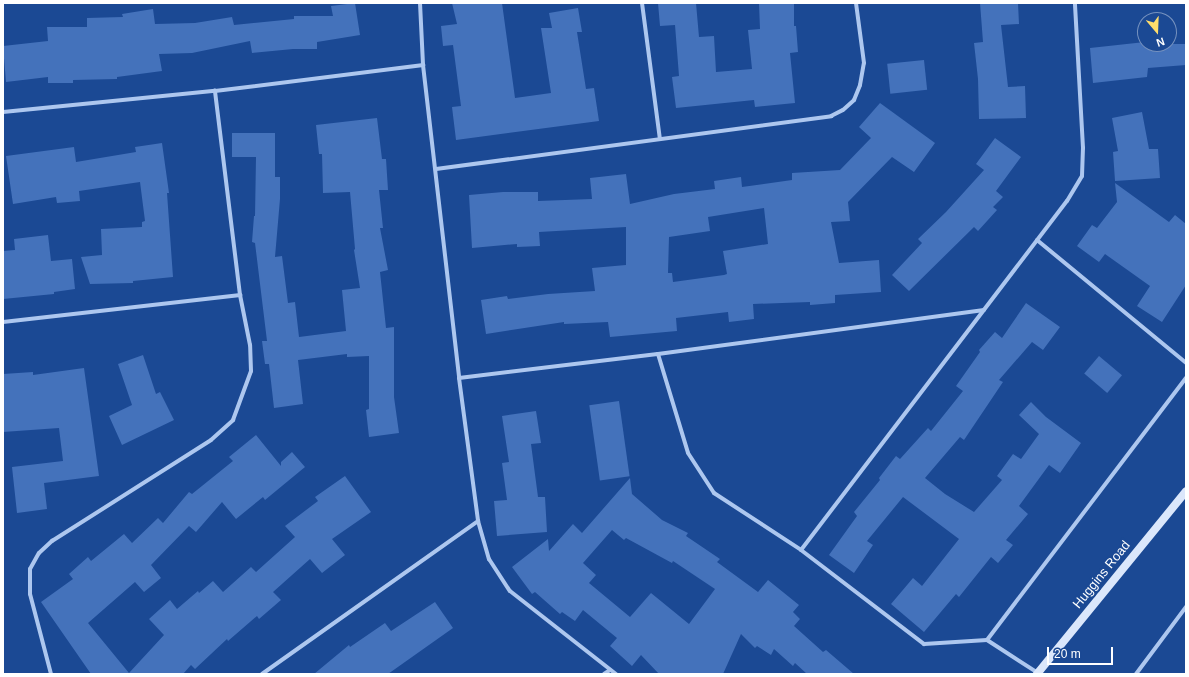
<!DOCTYPE html>
<style>
body{margin:0}
#map{position:relative;width:1189px;height:677px;overflow:hidden;background:#1b4994;font-family:Helvetica,sans-serif}
div>[style]{position:absolute}
[style*='--x']{left:calc(var(--x)*1px);top:calc(var(--y)*1px);width:calc(var(--w)*1px);rotate:calc(var(--a)*1deg)}
.building>*{inset:0;background:#4472bb;transform-origin:0 0}
.street>*{height:4px;margin:-2px;padding:0 2px;transform-origin:2px;border-radius:2px;background:#adc7ef}
.secondary>*{height:8px;margin:-4px;padding:0 4px;transform-origin:4px;border-radius:4px;background:#dbe7fb}
span{translate:-50% -50%;white-space:nowrap;text-align:center;line-height:1.15;-webkit-text-stroke:4px #1b4994;paint-order:stroke}
.street-label{font-size:13px;color:#fff}
.frame{position:absolute;inset:0;border:4px solid #fff;pointer-events:none}
.north{position:absolute;left:1137px;top:12px;width:40px;height:40px;box-sizing:border-box;background:#1b4994;border:1px solid #7692bf;border-radius:50%;rotate:161deg;font-size:11px;font-weight:700;line-height:16px;text-align:center;color:#fff}
.north::after{content:'';display:block;margin:auto;width:14px;height:18px;background:#ffdd6b;clip-path:polygon(50% 0,100% 100%,50% 72%,0 100%)}
.scale{position:absolute;left:1047px;top:647px;width:66px;height:18px;box-sizing:border-box;border:2px solid #fff;border-top:0;padding-left:5px;font-size:12px;line-height:14px;white-space:nowrap;color:#fff;-webkit-text-stroke:3px #1b4994;paint-order:stroke}
</style>
<div id="map">
<div class="building">
<i style="clip-path:polygon(355px 3px,360px 35px,317px 42px,317px 49px,293px 49px,252px 53px,250px 41px,192px 53px,159px 54px,162px 71px,117px 77px,117px 79px,73px 80px,73px 83px,48px 83px,48px 77px,6px 82px,3px 46px,48px 41px,47px 27px,87px 27px,87px 18px,123px 17px,122px 14px,153px 9px,155px 24px,195px 23px,232px 17px,234px 25px,294px 19px,294px 16px,333px 16px,331px 6px)"></i>
<i style="clip-path:polygon(452px 3px,502px 3px,515px 98px,551px 93px,541px 28px,552px 28px,549px 13px,578px 8px,582px 32px,577px 32px,586px 89px,594px 88px,599px 121px,456px 140px,452px 107px,461px 106px,453px 45px,443px 46px,441px 26px,457px 24px)"></i>
<i style="clip-path:polygon(658px 3px,696px 3px,699px 37px,714px 36px,716px 72px,752px 69px,748px 30px,760px 29px,759px 3px,794px 3px,794px 26px,796px 26px,798px 52px,790px 53px,795px 103px,755px 107px,754px 100px,676px 108px,672px 77px,679px 76px,675px 25px,660px 26px)"></i>
<i style="clip-path:polygon(980px 3px,1018px 3px,1019px 24px,1001px 25px,1008px 87px,1025px 86px,1026px 118px,979px 119px,978px 79px,974px 43px,983px 42px)"></i>
<i style="clip-path:polygon(1145px 42px,1145px 44px,1186px 44px,1186px 65px,1148px 68px,1147px 77px,1093px 83px,1090px 48px)"></i>
<i style="left:924px;top:60px;width:30px;height:37px;rotate:84deg"></i>
<i style="clip-path:polygon(evenodd,880px 103px,935px 143px,914px 172px,892px 157px,848px 202px,850px 221px,831px 222px,839px 263px,879px 260px,881px 292px,835px 295px,835px 303px,810px 305px,810px 302px,753px 304px,754px 319px,729px 322px,728px 312px,676px 318px,677px 331px,610px 337px,608px 322px,564px 324px,564px 322px,486px 334px,481px 300px,507px 296px,508px 299px,548px 294px,595px 291px,592px 268px,626px 265px,626px 227px,539px 232px,540px 246px,517px 247px,517px 244px,472px 248px,469px 195px,503px 192px,538px 192px,538px 201px,592px 199px,590px 178px,626px 174px,630px 204px,674px 194px,715px 189px,714px 181px,741px 177px,742px 187px,792px 180px,792px 173px,840px 170px,871px 138px,859px 127px,880px 103px,764px 208px,768px 244px,723px 251px,727px 274px,724px 275px,673px 282px,672px 273px,668px 273px,669px 237px,710px 231px,708px 217px,764px 208px)"></i>
<i style="clip-path:polygon(1142px 112px,1149px 149px,1158px 149px,1160px 178px,1115px 181px,1113px 152px,1118px 151px,1112px 118px)"></i>
<i style="clip-path:polygon(377px 118px,382px 159px,386px 159px,388px 190px,379px 190px,383px 228px,380px 228px,388px 270px,380px 272px,386px 328px,394px 327px,394px 397px,399px 433px,369px 437px,366px 410px,369px 409px,369px 356px,347px 357px,347px 354px,298px 360px,303px 404px,274px 408px,269px 364px,265px 364px,262px 341px,267px 341px,255px 243px,252px 242px,254px 216px,255px 216px,256px 157px,232px 157px,232px 133px,275px 133px,275px 177px,280px 177px,280px 199px,275px 257px,282px 256px,288px 303px,295px 302px,299px 337px,346px 331px,342px 290px,360px 288px,354px 250px,355px 249px,350px 192px,323px 193px,322px 154px,319px 154px,316px 125px)"></i>
<i style="clip-path:polygon(995px 138px,1021px 157px,996px 191px,1003px 197px,993px 207px,997px 210px,978px 231px,974px 227px,909px 291px,892px 275px,922px 243px,918px 239px,946px 212px,984px 170px,976px 164px)"></i>
<i style="clip-path:polygon(162px 143px,169px 193px,167px 193px,173px 277px,133px 281px,133px 283px,90px 284px,81px 257px,102px 255px,101px 229px,142px 227px,142px 222px,145px 221px,140px 182px,79px 191px,80px 201px,57px 203px,56px 197px,13px 204px,6px 156px,74px 147px,76px 162px,136px 152px,135px 147px)"></i>
<i style="clip-path:polygon(1115px 183px,1169px 222px,1175px 215px,1186px 224px,1186px 285px,1162px 322px,1137px 306px,1150px 286px,1105px 254px,1099px 262px,1077px 246px,1092px 225px,1097px 228px,1117px 202px)"></i>
<i style="clip-path:polygon(48px 235px,51px 261px,72px 259px,75px 289px,54px 292px,54px 294px,3px 299px,3px 251px,15px 250px,14px 239px)"></i>
<i style="clip-path:polygon(1026px 303px,1060px 327px,1043px 350px,1032px 342px,999px 380px,1003px 382px,964px 440px,960px 437px,925px 478px,945px 494px,974px 512px,1002px 480px,997px 476px,1013px 454px,1021px 459px,1039px 434px,1019px 415px,1031px 402px,1046px 417px,1081px 443px,1060px 473px,1049px 465px,1019px 506px,1028px 514px,1006px 540px,1013px 545px,998px 563px,991px 557px,959px 597px,956px 594px,924px 632px,891px 604px,913px 578px,922px 586px,959px 539px,903px 497px,867px 541px,873px 545px,854px 573px,829px 555px,857px 516px,854px 512px,880px 480px,879px 478px,896px 456px,900px 459px,928px 428px,931px 431px,963px 391px,956px 386px,980px 352px,979px 350px,995px 332px,1002px 338px)"></i>
<i style="clip-path:polygon(143px 355px,156px 394px,160px 392px,174px 420px,122px 445px,109px 416px,132px 405px,118px 364px)"></i>
<i style="left:1099px;top:356px;width:30px;height:23px;rotate:40deg"></i>
<i style="clip-path:polygon(84px 368px,99px 476px,44px 483px,47px 509px,17px 513px,12px 467px,63px 461px,59px 428px,3px 432px,3px 374px,33px 372px,33px 375px)"></i>
<i style="left:619px;top:401px;width:76px;height:30px;rotate:82deg"></i>
<i style="clip-path:polygon(536px 411px,541px 443px,531px 444px,538px 497px,545px 497px,547px 532px,497px 536px,494px 501px,507px 500px,502px 463px,509px 462px,502px 416px)"></i>
<i style="clip-path:polygon(256px 435px,281px 466px,281px 462px,292px 452px,305px 467px,265px 500px,263px 497px,236px 519px,222px 502px,196px 532px,189px 526px,151px 565px,161px 578px,144px 592px,135px 582px,88px 623px,129px 673px,164px 635px,149px 619px,170px 600px,177px 609px,198px 591px,199px 593px,213px 581px,223px 592px,251px 567px,256px 572px,295px 537px,285px 526px,318px 501px,315px 497px,345px 476px,371px 512px,332px 539px,345px 555px,322px 573px,310px 559px,273px 592px,281px 600px,259px 619px,257px 616px,228px 641px,227px 639px,195px 669px,191px 665px,183px 674px,91px 674px,41px 602px,73px 579px,69px 574px,88px 557px,91px 561px,124px 534px,132px 543px,158px 518px,163px 523px,189px 492px,192px 494px,233px 461px,229px 457px)"></i>
<i style="clip-path:polygon(evenodd,630px 478px,632px 494px,662px 520px,688px 533px,686px 536px,720px 559px,717px 562px,758px 592px,768px 580px,799px 605px,793px 612px,800px 619px,794px 626px,823px 652px,826px 650px,854px 674px,807px 674px,795px 663px,793px 666px,774px 649px,771px 655px,757px 646px,755px 648px,741px 634px,723px 674px,659px 674px,641px 655px,632px 666px,610px 646px,617px 638px,583px 610px,575px 621px,562px 612px,560px 614px,535px 592px,532px 594px,512px 567px,548px 539px,549px 551px,573px 524px,582px 533px,630px 478px,612px 530px,624px 540px,626px 538px,672px 563px,673px 561px,715px 589px,689px 624px,651px 593px,630px 617px,589px 583px,596px 575px,583px 563px,612px 530px)"></i>
<i style="clip-path:polygon(435px 602px,453px 628px,388px 674px,314px 674px,349px 645px,350px 647px,385px 623px,391px 631px)"></i>
</div>
<div class="street">
<i style="--x:420;--y:3;--w:62;--a:87.2"></i>
<i style="--x:423;--y:65;--w:315;--a:83.4"></i>
<i style="--x:459;--y:378;--w:144;--a:82.4"></i>
<i style="--x:478;--y:521;--w:40;--a:74"></i>
<i style="--x:489;--y:559;--w:38;--a:57"></i>
<i style="--x:510;--y:591;--w:135;--a:38.1"></i>
<i style="--x:642;--y:3;--w:137;--a:82.5"></i>
<i style="--x:3;--y:112;--w:213;--a:-5.7"></i>
<i style="--x:215;--y:91;--w:210;--a:-7.1"></i>
<i style="--x:436;--y:169;--w:399;--a:-7.6"></i>
<i style="--x:831;--y:116;--w:13;--a:-27"></i>
<i style="--x:843;--y:110;--w:15;--a:-42"></i>
<i style="--x:854;--y:100;--w:16;--a:-68"></i>
<i style="--x:860;--y:85;--w:22;--a:-80"></i>
<i style="--x:864;--y:63;--w:61;--a:-97.6"></i>
<i style="--x:1037;--y:240;--w:193;--a:39.5"></i>
<i style="--x:3;--y:322;--w:239;--a:-6.5"></i>
<i style="--x:658;--y:354;--w:103;--a:73.1"></i>
<i style="--x:688;--y:453;--w:48;--a:57"></i>
<i style="--x:714;--y:493;--w:104;--a:33.2"></i>
<i style="--x:801;--y:550;--w:155;--a:37.4"></i>
<i style="--x:924;--y:644;--w:63;--a:-3.6"></i>
<i style="--x:987;--y:640;--w:61;--a:32.9"></i>
<i style="--x:459;--y:378;--w:200;--a:-6.9"></i>
<i style="--x:658;--y:354;--w:329;--a:-7.7"></i>
<i style="--x:801;--y:550;--w:439;--a:-52.7"></i>
<i style="--x:1067;--y:201;--w:29;--a:-59"></i>
<i style="--x:1082;--y:176;--w:28;--a:-88"></i>
<i style="--x:1083;--y:148;--w:145;--a:-93.2"></i>
<i style="--x:987;--y:640;--w:329;--a:-52.8"></i>
<i style="--x:51;--y:674;--w:83;--a:-104.7"></i>
<i style="--x:30;--y:594;--w:25;--a:-90"></i>
<i style="--x:30;--y:569;--w:18;--a:-61"></i>
<i style="--x:39;--y:553;--w:18;--a:-43"></i>
<i style="--x:52;--y:541;--w:188;--a:-32.4"></i>
<i style="--x:211;--y:440;--w:30;--a:-42"></i>
<i style="--x:233;--y:420;--w:52;--a:-69.8"></i>
<i style="--x:251;--y:371;--w:26;--a:-92"></i>
<i style="--x:250;--y:345;--w:51;--a:-101.3"></i>
<i style="--x:240;--y:295;--w:206;--a:-97"></i>
<i style="--x:262;--y:674;--w:265;--a:-35.3"></i>
<i style="--x:604;--y:674;--w:7;--a:-34"></i>
<i style="--x:1136;--y:674;--w:84;--a:-53.3"></i>
</div>
<div class="secondary">
<i style="--x:1037;--y:674;--w:236;--a:-50.8"></i>
</div>
<div class="street-label">
<span style="left:1102px;top:575px;rotate:-51deg">Huggins Road</span>
</div>
<div class="frame"></div>
<div class="north">N</div>
<div class="scale">20 m</div>
</div>
